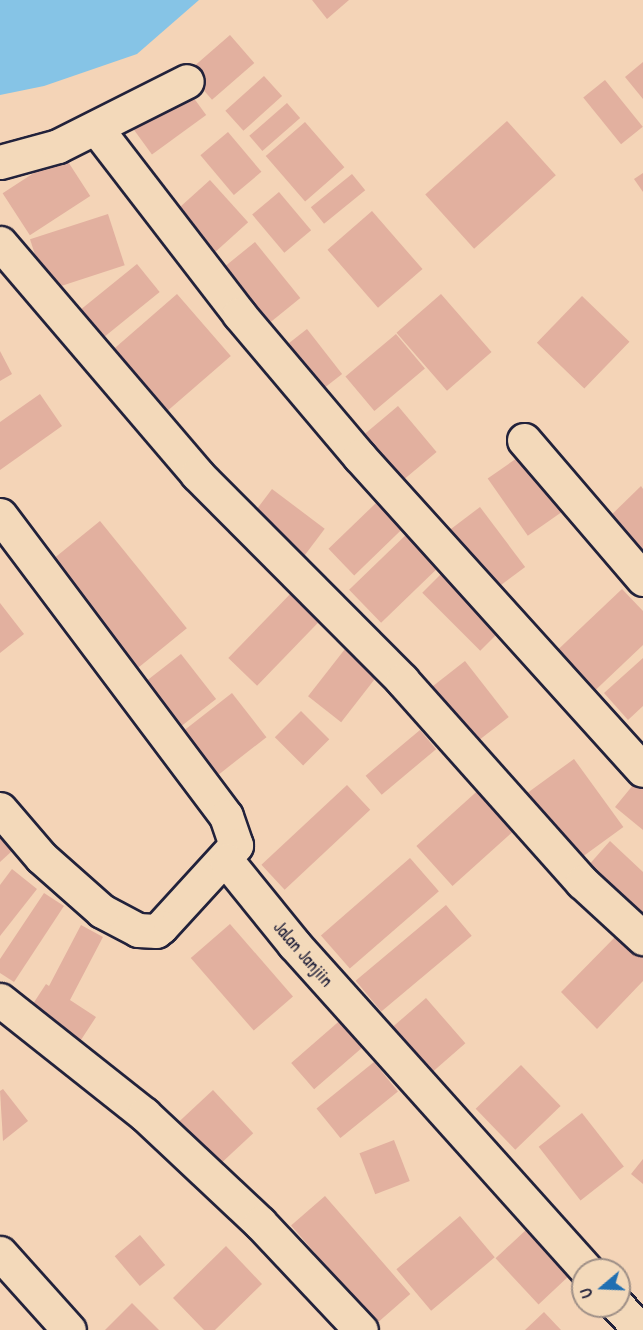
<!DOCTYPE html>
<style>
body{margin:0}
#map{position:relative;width:643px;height:1330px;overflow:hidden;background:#f4d4b7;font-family:"Patrick Hand",sans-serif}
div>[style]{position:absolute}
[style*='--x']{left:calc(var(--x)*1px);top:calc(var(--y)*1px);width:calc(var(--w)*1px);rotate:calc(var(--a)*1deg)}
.water>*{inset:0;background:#86c4e6}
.building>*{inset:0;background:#e2b09f;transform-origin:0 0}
.roads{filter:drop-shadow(2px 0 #22223b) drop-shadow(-2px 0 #22223b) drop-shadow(0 2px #22223b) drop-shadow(0 -2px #22223b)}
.minor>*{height:33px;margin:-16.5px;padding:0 16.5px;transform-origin:16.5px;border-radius:16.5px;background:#f3d9ba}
span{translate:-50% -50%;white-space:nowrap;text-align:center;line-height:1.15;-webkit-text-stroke:5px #f3d9ba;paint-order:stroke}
.street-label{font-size:18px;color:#22223b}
.north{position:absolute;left:571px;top:1258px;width:60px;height:60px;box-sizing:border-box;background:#f3d9ba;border:2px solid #9f9087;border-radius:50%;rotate:251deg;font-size:16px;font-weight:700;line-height:24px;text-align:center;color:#22223b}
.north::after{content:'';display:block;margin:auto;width:21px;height:27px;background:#1f6fb2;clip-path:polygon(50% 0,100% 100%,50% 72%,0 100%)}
</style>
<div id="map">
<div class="water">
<i style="clip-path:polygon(0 0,199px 0,137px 54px,44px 86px,0 95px)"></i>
</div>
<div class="building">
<i style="clip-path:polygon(312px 0,349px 0,327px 19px)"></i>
<i style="left:230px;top:35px;width:37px;height:56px;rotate:49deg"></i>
<i style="clip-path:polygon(643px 62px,643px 99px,625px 77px)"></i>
<i style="left:264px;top:76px;width:27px;height:52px;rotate:48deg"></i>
<i style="left:605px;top:80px;width:60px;height:28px;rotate:51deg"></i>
<i style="left:185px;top:86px;width:36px;height:67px;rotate:54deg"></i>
<i style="left:287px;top:103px;width:20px;height:50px;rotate:49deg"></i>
<i style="left:507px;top:121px;width:73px;height:110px;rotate:48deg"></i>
<i style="left:305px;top:122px;width:60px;height:52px;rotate:49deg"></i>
<i style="left:228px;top:132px;width:52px;height:36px;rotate:50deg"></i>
<i style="left:63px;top:154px;width:50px;height:72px;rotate:57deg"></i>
<i style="clip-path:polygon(643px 173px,643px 192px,634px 179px)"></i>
<i style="left:352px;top:174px;width:21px;height:53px;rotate:51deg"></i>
<i style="left:210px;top:180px;width:57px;height:53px;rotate:48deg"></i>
<i style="left:279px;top:192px;width:50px;height:35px;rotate:50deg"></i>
<i style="left:372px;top:211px;width:77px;height:59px;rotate:49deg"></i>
<i style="left:108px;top:214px;width:54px;height:82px;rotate:72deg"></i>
<i style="left:255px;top:242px;width:72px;height:48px;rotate:51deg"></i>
<i style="left:137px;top:264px;width:36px;height:83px;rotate:51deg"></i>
<i style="left:177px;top:294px;width:82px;height:96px;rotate:49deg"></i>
<i style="left:441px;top:294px;width:77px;height:59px;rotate:49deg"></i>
<i style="left:582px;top:296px;width:66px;height:65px;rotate:44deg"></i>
<i style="left:307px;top:329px;width:57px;height:30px;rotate:52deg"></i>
<i style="left:396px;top:334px;width:45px;height:66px;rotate:50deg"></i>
<i style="clip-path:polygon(0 351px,12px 374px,0 381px)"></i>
<i style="clip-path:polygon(40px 394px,62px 426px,0 470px,0 422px)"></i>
<i style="left:398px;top:406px;width:60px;height:52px;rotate:50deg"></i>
<i style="left:527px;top:451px;width:70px;height:48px;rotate:55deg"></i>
<i style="clip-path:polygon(641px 486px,643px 489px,643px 570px,600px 526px)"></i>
<i style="left:272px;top:489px;width:66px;height:36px;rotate:37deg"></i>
<i style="left:376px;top:503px;width:37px;height:66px;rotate:46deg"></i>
<i style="left:480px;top:507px;width:75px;height:43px;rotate:53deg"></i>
<i style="left:100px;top:521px;width:138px;height:65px;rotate:51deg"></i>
<i style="left:411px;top:530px;width:46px;height:86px;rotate:46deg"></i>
<i style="left:447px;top:568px;width:82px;height:35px;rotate:45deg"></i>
<i style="left:295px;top:589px;width:40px;height:96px;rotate:44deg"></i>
<i style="clip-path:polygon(622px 589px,643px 611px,643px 645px,585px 700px,547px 660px)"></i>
<i style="clip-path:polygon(0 603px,24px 634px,0 653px)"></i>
<i style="left:345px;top:649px;width:42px;height:60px;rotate:38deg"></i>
<i style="left:181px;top:654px;width:57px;height:44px;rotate:52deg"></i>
<i style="clip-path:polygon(643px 658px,643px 706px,628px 720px,604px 693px)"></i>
<i style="left:465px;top:661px;width:71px;height:51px;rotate:52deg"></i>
<i style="left:232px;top:693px;width:56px;height:61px;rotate:52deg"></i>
<i style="left:301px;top:711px;width:40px;height:37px;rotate:45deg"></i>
<i style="left:420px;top:730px;width:25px;height:71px;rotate:50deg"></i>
<i style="left:574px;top:759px;width:84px;height:59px;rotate:54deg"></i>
<i style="clip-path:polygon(638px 779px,643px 784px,643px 830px,615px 807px)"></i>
<i style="left:347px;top:785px;width:34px;height:117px;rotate:47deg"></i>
<i style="left:484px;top:785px;width:54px;height:91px;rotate:48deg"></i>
<i style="clip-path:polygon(0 838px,12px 851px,0 862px)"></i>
<i style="clip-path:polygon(610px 841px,643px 872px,643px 918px,587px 867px)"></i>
<i style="left:410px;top:858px;width:44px;height:118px;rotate:49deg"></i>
<i style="clip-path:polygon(12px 869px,37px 889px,0 936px,0 885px)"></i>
<i style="clip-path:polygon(44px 893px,64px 906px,14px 982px,0 973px,0 959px)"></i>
<i style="left:446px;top:905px;width:40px;height:118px;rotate:50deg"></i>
<i style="left:230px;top:924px;width:96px;height:52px;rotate:49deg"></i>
<i style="clip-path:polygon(81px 925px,103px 937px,70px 1000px,96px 1017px,75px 1049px,25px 1016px,46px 984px,49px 986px)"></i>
<i style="clip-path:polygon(620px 932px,643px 955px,643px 981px,597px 1029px,561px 992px)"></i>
<i style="left:426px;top:998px;width:60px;height:52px;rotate:49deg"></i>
<i style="left:344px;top:1017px;width:35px;height:70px;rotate:49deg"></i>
<i style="left:374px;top:1062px;width:38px;height:74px;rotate:51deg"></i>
<i style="left:521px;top:1065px;width:57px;height:63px;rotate:46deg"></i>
<i style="clip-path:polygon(3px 1089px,28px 1121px,3px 1141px,0 1091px)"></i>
<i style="left:213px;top:1090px;width:59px;height:47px;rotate:47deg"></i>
<i style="left:582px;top:1113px;width:68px;height:55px;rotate:52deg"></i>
<i style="left:394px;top:1140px;width:44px;height:37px;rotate:69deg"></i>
<i style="clip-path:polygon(643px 1159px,643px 1184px,631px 1174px)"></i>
<i style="left:325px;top:1196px;width:130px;height:45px;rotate:49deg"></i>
<i style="left:460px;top:1216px;width:54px;height:83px;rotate:50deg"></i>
<i style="left:527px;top:1229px;width:63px;height:43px;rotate:47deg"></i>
<i style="left:140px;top:1235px;width:39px;height:33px;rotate:50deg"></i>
<i style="clip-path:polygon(226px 1246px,262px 1284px,215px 1330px,204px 1330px,173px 1298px)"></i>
<i style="clip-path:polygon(132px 1303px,159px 1330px,105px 1330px)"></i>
<i style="clip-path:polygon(544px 1312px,561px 1330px,525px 1330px)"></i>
</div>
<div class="roads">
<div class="minor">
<i style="--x:96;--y:128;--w:235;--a:52.4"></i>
<i style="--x:239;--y:314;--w:186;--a:49.8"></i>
<i style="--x:359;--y:456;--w:423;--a:47.9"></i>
<i style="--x:0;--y:162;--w:60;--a:-15.4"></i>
<i style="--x:58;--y:146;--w:144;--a:-26.7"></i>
<i style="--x:0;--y:243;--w:304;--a:49.5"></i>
<i style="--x:197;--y:474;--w:291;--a:45.1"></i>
<i style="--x:402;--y:680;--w:271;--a:48.3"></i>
<i style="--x:582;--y:882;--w:83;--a:42.6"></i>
<i style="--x:524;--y:440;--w:183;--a:49.4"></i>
<i style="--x:0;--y:515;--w:376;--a:53.1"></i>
<i style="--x:226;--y:816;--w:31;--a:71"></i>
<i style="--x:236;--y:845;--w:111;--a:132.4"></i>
<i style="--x:161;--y:927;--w:6;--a:141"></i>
<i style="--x:156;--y:931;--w:18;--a:-177"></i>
<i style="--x:138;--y:930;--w:41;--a:-152.2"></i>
<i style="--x:102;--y:911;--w:81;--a:-138.5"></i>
<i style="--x:41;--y:857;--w:63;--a:-130.5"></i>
<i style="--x:226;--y:860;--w:108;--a:51"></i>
<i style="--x:294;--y:944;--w:438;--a:48.1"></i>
<i style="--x:0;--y:1000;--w:184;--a:38.4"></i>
<i style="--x:144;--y:1114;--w:159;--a:43.2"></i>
<i style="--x:260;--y:1223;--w:147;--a:46.7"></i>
<i style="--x:0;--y:1253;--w:103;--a:48.1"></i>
<i style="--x:618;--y:1306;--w:33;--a:47"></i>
</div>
</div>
<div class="street-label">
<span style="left:303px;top:954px;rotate:49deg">Jalan Janjiin</span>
</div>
<div class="north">U</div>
</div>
